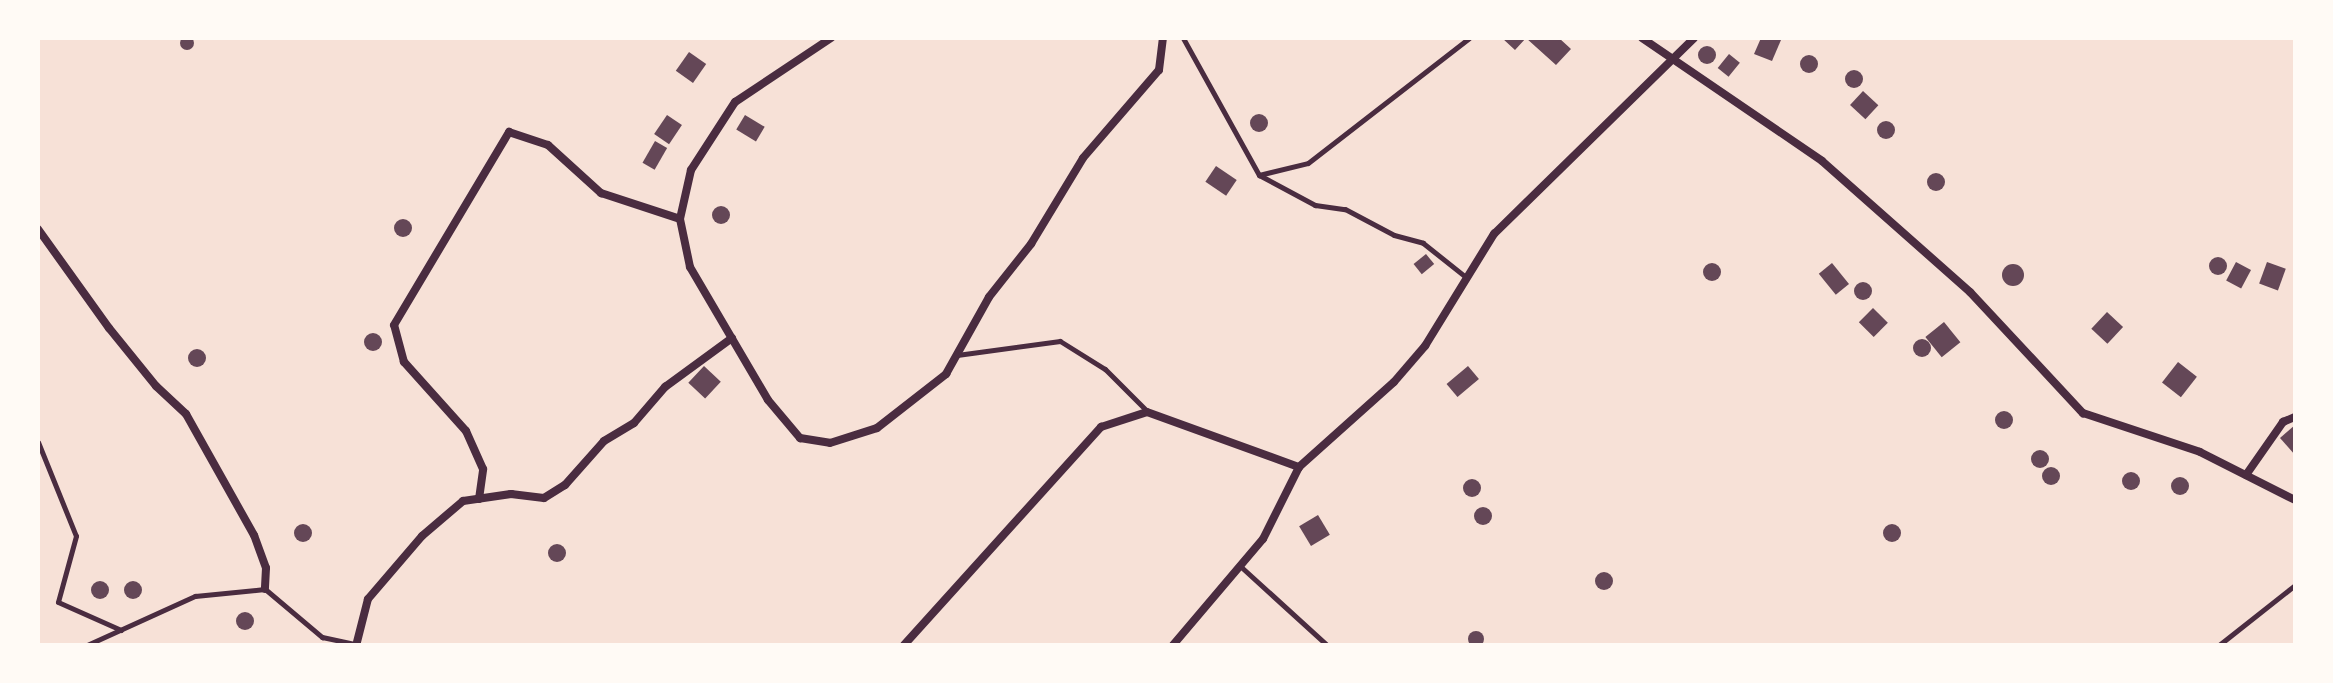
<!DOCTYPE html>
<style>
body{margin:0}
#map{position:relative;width:2333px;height:683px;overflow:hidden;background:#f7e1d7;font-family:Bitter,serif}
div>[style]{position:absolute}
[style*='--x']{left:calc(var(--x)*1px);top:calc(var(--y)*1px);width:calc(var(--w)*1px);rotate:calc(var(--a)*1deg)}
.building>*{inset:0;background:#644757;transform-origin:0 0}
.round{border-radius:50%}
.service>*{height:5px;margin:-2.5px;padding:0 2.5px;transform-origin:2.5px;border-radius:2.5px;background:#4a2c40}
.minor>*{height:8px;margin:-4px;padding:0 4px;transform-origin:4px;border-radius:4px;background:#4a2c40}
span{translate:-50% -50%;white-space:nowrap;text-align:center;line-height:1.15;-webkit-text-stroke:8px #fffaf5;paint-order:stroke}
.frame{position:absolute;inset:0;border:40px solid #fffaf5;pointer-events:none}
</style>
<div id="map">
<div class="building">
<i class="round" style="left:180px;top:36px;width:14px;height:14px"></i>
<i style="clip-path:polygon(1502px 38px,1559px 38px,1571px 49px,1556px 65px,1526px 38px,1515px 50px)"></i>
<i style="clip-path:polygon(1761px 38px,1781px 40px,1772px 61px,1754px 54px)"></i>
<i class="round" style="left:1698px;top:46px;width:18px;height:18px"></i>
<i style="left:689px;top:52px;width:21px;height:23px;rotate:35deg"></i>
<i style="left:1729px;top:54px;width:14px;height:18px;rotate:39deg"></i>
<i class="round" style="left:1800px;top:55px;width:18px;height:18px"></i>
<i class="round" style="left:1845px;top:70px;width:18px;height:18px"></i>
<i style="left:1863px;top:91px;width:21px;height:19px;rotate:43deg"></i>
<i class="round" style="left:1250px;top:114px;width:18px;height:18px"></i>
<i style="left:667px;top:115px;width:18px;height:23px;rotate:34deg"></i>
<i style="left:745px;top:115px;width:23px;height:17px;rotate:31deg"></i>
<i class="round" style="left:1877px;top:121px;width:18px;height:18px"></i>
<i style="left:655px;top:141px;width:14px;height:25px;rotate:30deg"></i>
<i style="left:1216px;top:166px;width:25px;height:19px;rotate:34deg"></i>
<i class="round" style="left:1927px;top:173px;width:18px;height:18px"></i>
<i class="round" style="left:712px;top:206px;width:18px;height:18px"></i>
<i class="round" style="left:394px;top:219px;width:18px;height:18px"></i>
<i style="left:1426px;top:254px;width:13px;height:16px;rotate:51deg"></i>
<i class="round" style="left:2209px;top:257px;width:18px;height:18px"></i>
<i style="left:2236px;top:262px;width:17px;height:21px;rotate:28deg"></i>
<i style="left:2267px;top:262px;width:20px;height:23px;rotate:20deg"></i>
<i style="left:1832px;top:263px;width:27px;height:17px;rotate:51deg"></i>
<i class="round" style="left:1703px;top:263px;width:18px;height:18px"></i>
<i class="round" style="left:2002px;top:264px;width:22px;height:22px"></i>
<i class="round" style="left:1854px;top:282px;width:18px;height:18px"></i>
<i style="left:1873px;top:308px;width:21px;height:20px;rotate:45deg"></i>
<i style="left:2107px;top:312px;width:22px;height:23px;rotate:43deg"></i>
<i style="left:1944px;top:322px;width:26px;height:24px;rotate:51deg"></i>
<i class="round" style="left:364px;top:333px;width:18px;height:18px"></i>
<i class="round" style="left:1913px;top:339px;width:18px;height:18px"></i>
<i class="round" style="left:188px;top:349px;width:18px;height:18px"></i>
<i style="left:2178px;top:362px;width:24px;height:26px;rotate:38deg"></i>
<i style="left:704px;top:366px;width:23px;height:23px;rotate:43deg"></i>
<i style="left:1468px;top:366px;width:17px;height:28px;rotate:50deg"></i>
<i class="round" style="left:1995px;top:411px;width:18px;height:18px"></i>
<i style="clip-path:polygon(2295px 425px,2295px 455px,2280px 438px)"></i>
<i class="round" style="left:2031px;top:450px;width:18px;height:18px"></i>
<i class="round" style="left:2042px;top:467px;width:18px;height:18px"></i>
<i class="round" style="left:2122px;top:472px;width:18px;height:18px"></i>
<i class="round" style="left:2171px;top:477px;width:18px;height:18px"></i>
<i class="round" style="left:1463px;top:479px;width:18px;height:18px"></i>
<i class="round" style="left:1474px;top:507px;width:18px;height:18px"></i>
<i style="left:1318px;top:515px;width:23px;height:22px;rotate:59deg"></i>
<i class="round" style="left:1883px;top:524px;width:18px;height:18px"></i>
<i class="round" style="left:294px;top:524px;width:18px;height:18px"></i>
<i class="round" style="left:548px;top:544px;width:18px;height:18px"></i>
<i class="round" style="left:1595px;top:572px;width:18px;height:18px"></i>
<i class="round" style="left:91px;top:581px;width:18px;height:18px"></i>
<i class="round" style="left:124px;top:581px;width:18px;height:18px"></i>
<i class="round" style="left:236px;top:612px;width:18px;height:18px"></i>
<i class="round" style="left:1468px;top:631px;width:16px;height:16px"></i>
</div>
<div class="service">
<i style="--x:1183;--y:38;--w:157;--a:61"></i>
<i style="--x:1259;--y:175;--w:64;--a:28.2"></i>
<i style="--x:1315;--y:205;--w:30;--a:8"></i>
<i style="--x:1345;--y:209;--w:55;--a:28"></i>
<i style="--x:1394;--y:235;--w:30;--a:15"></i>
<i style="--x:1423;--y:243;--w:56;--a:38.5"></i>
<i style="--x:1259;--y:175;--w:50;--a:-13.8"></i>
<i style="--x:1308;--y:163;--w:204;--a:-37.8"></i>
<i style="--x:957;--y:355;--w:104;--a:-7.7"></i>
<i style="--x:1060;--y:341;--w:53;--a:31.9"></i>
<i style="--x:1105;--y:369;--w:59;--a:45"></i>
<i style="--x:38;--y:442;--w:101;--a:68"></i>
<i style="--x:76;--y:536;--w:68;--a:105.3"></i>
<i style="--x:58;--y:602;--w:69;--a:24"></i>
<i style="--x:1239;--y:565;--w:119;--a:42.3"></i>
<i style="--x:87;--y:645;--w:119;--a:-24.4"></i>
<i style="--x:195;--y:596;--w:70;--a:-5.7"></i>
<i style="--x:265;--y:589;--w:75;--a:40.1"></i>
<i style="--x:322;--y:637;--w:39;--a:12"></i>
<i style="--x:2219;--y:645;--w:97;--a:-38.3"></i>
</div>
<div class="minor">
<i style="--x:831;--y:38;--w:115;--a:146.3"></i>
<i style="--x:735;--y:102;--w:81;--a:122.9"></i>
<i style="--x:691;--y:170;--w:50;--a:102.7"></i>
<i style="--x:680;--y:219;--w:49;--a:78.2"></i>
<i style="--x:690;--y:267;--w:154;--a:59.6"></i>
<i style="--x:768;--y:400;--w:50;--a:49.9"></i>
<i style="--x:800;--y:438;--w:30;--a:9"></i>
<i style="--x:830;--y:443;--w:49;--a:-17.7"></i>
<i style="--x:877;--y:428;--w:88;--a:-38"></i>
<i style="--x:946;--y:374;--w:88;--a:-60.8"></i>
<i style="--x:989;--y:297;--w:68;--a:-51.6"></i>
<i style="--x:1031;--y:244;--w:100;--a:-58.8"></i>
<i style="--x:1083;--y:158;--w:116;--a:-49.2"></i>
<i style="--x:1159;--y:70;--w:32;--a:-83"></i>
<i style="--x:1642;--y:38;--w:218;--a:34.3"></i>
<i style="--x:1822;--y:161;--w:198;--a:41.5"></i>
<i style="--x:1970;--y:292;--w:166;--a:47"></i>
<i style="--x:2083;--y:413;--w:123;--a:18.4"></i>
<i style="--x:2200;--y:452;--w:106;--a:26.8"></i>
<i style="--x:38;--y:229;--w:122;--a:54.4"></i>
<i style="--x:109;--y:328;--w:75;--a:51"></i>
<i style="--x:156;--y:386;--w:41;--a:43"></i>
<i style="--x:186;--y:414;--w:139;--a:60.7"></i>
<i style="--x:254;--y:535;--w:35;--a:70"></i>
<i style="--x:266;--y:568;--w:21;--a:93"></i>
<i style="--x:2246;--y:475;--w:65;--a:-55.1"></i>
<i style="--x:2283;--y:422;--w:13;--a:-23"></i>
<i style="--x:479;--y:499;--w:30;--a:-82"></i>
<i style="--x:483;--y:469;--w:42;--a:-114.1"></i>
<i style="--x:466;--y:431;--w:93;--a:-131.9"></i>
<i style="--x:404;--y:362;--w:38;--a:-105"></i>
<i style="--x:394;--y:325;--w:225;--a:-59.2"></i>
<i style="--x:509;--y:132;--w:41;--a:18.4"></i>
<i style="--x:548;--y:145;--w:72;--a:42.2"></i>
<i style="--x:601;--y:193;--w:83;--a:18.2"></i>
<i style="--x:357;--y:642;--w:44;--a:-75.7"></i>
<i style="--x:368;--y:599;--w:83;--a:-49.4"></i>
<i style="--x:422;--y:536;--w:54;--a:-40.5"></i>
<i style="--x:463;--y:501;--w:49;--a:-8.3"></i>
<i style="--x:511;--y:494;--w:33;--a:7"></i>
<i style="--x:544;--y:498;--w:25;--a:-32"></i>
<i style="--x:565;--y:485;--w:59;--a:-48.4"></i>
<i style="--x:604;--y:441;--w:35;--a:-31"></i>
<i style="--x:634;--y:423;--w:48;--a:-49.3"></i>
<i style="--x:665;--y:387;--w:83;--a:-36.2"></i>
<i style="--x:904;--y:645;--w:294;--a:-47.9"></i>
<i style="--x:1101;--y:427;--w:48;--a:-18.1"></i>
<i style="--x:1147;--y:412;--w:162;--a:19.9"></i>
<i style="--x:1173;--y:645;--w:139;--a:-49.7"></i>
<i style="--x:1263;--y:539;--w:80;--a:-63.4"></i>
<i style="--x:1299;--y:467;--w:127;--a:-41.8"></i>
<i style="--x:1394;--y:382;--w:48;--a:-49.3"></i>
<i style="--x:1425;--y:346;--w:132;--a:-58.4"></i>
<i style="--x:1494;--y:234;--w:280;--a:-44.4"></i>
</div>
<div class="frame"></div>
</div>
